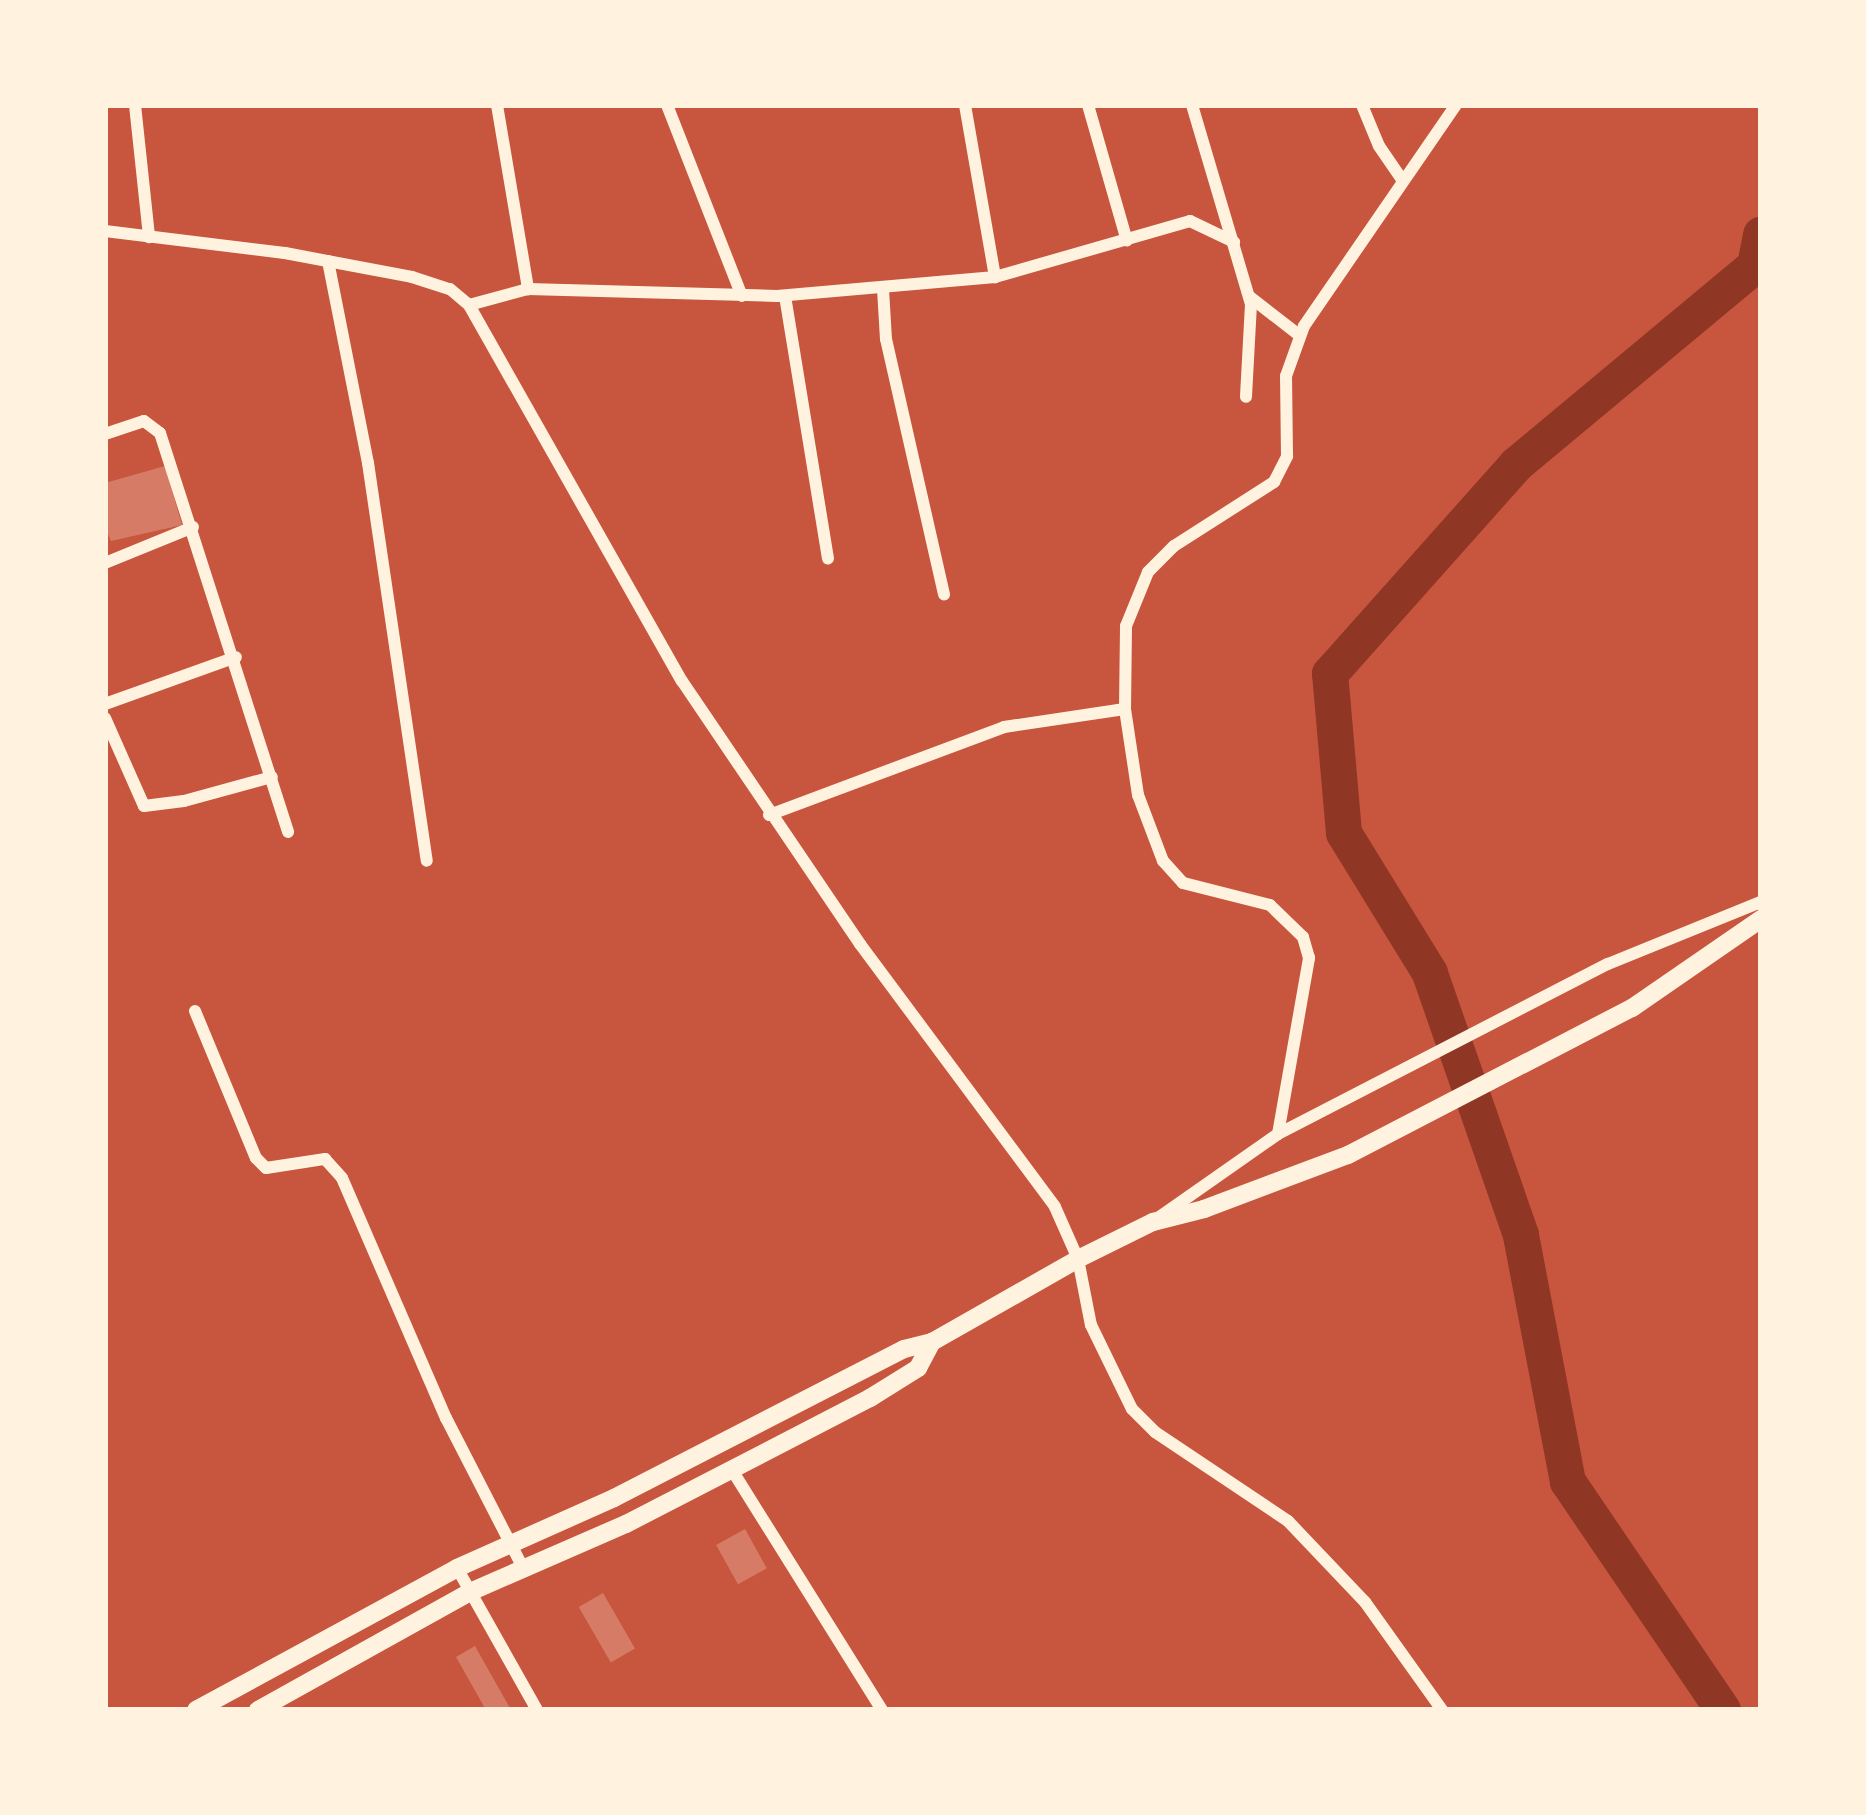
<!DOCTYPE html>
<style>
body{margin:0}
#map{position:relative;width:1866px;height:1815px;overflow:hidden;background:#c8553d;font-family:Overpass,sans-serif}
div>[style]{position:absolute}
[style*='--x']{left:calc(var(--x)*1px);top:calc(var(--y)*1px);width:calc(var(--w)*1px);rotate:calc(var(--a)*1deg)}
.river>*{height:36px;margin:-18px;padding:0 18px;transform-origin:18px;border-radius:18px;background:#8f3625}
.building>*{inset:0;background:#d67c66;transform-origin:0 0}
.minor>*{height:12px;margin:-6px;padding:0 6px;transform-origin:6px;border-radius:6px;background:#fff3e0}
.primary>*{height:18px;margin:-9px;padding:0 9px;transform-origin:9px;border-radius:9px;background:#fff3e0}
span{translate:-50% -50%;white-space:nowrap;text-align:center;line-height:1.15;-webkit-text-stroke:10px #fff3e0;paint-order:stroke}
.frame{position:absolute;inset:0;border:108px solid #fff3e0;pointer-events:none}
</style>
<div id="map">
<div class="river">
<i style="--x:1723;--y:1710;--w:276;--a:-124.2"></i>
<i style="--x:1568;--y:1482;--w:251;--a:-100.8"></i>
<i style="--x:1521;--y:1235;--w:277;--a:-109.2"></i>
<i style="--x:1430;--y:973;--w:164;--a:-121.6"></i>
<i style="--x:1344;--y:833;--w:160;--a:-95"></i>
<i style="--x:1330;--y:674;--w:280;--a:-48.3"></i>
<i style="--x:1516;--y:465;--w:311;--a:-39.8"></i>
<i style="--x:1755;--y:266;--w:32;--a:-79"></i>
</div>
<div class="building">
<i style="clip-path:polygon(165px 466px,182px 525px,111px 541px,105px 527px,105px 483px)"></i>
<i style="left:745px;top:1529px;width:45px;height:33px;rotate:61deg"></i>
<i style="left:603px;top:1593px;width:64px;height:28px;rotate:60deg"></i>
<i style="clip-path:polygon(475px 1646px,511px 1710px,486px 1710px,456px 1657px)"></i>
</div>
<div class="minor">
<i style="--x:135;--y:105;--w:133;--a:83.9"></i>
<i style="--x:497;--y:105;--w:187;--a:80.4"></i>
<i style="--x:667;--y:105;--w:205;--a:68.6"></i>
<i style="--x:965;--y:105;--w:175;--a:80.1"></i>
<i style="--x:1088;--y:105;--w:141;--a:74"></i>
<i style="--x:1192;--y:105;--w:208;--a:73.5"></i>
<i style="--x:1251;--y:304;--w:93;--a:93.1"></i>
<i style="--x:1362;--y:105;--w:44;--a:67.5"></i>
<i style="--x:1379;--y:146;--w:42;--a:55.6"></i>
<i style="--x:105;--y:231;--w:181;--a:7"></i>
<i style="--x:285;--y:253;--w:129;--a:10.7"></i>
<i style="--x:412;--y:277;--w:40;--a:18"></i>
<i style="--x:450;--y:289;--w:25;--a:40"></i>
<i style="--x:469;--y:305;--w:432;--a:60.5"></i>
<i style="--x:682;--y:681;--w:318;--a:55.9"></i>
<i style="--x:860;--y:944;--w:327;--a:53.4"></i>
<i style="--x:1055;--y:1207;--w:57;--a:66.1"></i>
<i style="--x:1078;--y:1259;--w:67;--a:78.9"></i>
<i style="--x:1091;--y:1325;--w:93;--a:64"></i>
<i style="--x:1132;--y:1409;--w:33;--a:45"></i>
<i style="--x:1155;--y:1432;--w:160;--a:33.8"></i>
<i style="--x:1288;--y:1521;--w:112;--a:46.5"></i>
<i style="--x:1365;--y:1602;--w:133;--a:54.5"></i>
<i style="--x:328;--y:261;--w:206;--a:78.8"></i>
<i style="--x:368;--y:463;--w:402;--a:81.6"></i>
<i style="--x:883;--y:289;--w:50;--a:86.6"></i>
<i style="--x:886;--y:339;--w:262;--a:77.2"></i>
<i style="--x:785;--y:296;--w:266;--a:80.7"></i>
<i style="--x:1250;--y:297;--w:62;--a:37.8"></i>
<i style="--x:469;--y:305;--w:61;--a:-15.2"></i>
<i style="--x:528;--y:289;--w:249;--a:1.6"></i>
<i style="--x:777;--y:296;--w:219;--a:-5"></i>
<i style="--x:995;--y:277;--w:203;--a:-16"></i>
<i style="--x:1190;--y:221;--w:49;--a:25.5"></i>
<i style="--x:105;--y:434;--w:41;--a:-18.4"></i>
<i style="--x:144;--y:421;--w:20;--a:37"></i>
<i style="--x:160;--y:433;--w:419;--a:72.2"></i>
<i style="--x:105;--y:563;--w:95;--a:-22.2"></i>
<i style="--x:105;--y:704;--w:139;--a:-19.7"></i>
<i style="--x:105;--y:718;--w:96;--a:66.1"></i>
<i style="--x:144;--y:806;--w:40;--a:-7.1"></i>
<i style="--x:184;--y:801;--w:91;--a:-15.3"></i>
<i style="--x:769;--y:815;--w:251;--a:-20.5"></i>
<i style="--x:1004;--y:727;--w:122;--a:-8.5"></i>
<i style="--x:195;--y:1011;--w:159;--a:67.5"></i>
<i style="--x:256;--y:1158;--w:14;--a:45"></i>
<i style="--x:266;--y:1168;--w:60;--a:-8.7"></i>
<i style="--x:325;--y:1159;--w:25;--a:48"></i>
<i style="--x:342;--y:1178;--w:262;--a:66.6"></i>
<i style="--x:446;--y:1418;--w:171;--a:62.8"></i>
<i style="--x:1278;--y:1134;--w:179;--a:-80"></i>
<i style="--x:1309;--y:958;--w:22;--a:-106"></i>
<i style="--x:1303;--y:937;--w:46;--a:-135.9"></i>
<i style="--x:1270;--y:905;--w:90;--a:-165.8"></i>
<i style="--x:1183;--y:883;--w:30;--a:-132"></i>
<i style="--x:1163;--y:861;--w:71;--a:-110.7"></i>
<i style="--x:1138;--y:795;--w:87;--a:-98.6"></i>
<i style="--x:1125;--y:709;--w:83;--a:-89.3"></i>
<i style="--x:1126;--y:626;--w:58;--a:-67.8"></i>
<i style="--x:1148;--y:572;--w:37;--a:-45"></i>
<i style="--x:1174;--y:546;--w:119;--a:-32.6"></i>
<i style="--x:1274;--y:482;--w:29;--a:-63"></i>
<i style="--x:1287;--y:456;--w:80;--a:-90.7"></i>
<i style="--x:1286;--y:376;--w:53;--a:-70.2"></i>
<i style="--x:1304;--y:326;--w:268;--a:-55.5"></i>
<i style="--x:1158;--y:1218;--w:146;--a:-35"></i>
<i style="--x:1278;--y:1134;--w:371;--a:-27.3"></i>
<i style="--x:1608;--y:964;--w:165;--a:-22.1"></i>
<i style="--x:732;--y:1470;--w:283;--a:58"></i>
<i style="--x:457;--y:1568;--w:163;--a:60.6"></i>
</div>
<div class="primary">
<i style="--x:196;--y:1710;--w:297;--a:-28.5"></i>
<i style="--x:457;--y:1568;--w:172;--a:-24"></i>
<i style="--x:614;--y:1498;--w:326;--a:-27.2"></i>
<i style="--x:904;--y:1349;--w:29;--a:-14"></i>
<i style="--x:932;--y:1342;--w:168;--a:-29.6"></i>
<i style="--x:1078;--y:1259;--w:84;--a:-26.3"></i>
<i style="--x:1153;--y:1222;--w:53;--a:-14.3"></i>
<i style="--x:1204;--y:1209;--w:154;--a:-20.6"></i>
<i style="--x:1348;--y:1155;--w:320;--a:-27.4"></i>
<i style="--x:1632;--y:1008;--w:157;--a:-34.6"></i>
<i style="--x:258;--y:1710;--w:243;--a:-29.1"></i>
<i style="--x:470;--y:1592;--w:170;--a:-23.6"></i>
<i style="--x:626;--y:1524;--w:275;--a:-27.3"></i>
<i style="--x:870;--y:1398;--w:57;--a:-32"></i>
<i style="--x:918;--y:1368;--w:30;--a:-62"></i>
</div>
<div class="frame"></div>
</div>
